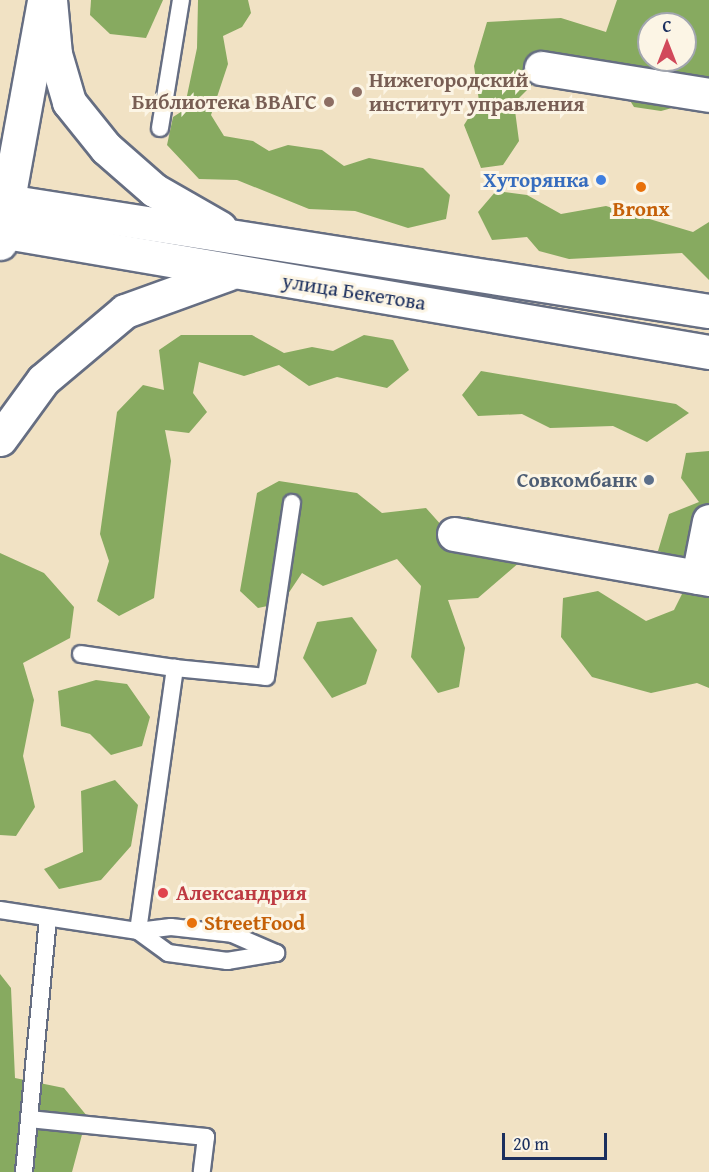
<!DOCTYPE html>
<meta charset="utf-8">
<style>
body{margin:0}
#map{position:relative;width:709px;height:1172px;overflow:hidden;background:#f1e2c4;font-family:"Gentium Book Plus",serif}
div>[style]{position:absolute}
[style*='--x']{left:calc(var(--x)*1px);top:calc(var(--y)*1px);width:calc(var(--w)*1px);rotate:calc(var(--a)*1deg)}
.forest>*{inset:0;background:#87aa60}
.roads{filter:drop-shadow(2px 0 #666e82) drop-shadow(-2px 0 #666e82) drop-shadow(0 2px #666e82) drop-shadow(0 -2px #666e82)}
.lane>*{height:16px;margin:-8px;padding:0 8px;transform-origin:8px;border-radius:8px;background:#fff}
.street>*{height:33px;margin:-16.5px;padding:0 16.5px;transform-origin:16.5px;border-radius:16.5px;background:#fff}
.secondary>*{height:33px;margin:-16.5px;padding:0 16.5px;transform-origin:16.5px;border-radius:16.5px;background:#fff}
.primary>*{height:33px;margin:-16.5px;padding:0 16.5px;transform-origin:16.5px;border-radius:16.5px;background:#fff}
.dots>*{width:16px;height:16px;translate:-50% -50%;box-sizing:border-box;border:3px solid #fcf5e5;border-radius:50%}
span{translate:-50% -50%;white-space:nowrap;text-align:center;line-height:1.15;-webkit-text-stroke:6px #fcf5e5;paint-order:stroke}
.education-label{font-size:21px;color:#785e54;font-weight:700}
.left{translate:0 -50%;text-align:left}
.right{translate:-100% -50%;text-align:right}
.shop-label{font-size:21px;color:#366cbe;font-weight:700}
.food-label{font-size:21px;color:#c56008;font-weight:700}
.street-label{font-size:21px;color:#1b2f5e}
.service-label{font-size:21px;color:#4e5e75;font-weight:700}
.health-label{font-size:21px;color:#be3a42;font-weight:700}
.north{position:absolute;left:637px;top:12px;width:60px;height:60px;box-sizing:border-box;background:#fcf5e5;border:2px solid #a2a6af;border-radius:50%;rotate:0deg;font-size:16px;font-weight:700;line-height:24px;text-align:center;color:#1b2f5e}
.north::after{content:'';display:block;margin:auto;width:21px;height:27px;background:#d1495b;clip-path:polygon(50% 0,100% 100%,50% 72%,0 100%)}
.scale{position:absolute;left:502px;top:1133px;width:105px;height:27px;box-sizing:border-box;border:3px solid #1b2f5e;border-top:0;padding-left:8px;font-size:18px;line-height:21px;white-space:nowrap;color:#1b2f5e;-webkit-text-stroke:4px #fcf5e5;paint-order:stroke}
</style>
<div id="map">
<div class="forest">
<i style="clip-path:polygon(91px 0,163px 0,146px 38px,110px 34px,90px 15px)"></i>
<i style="clip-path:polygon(198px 0,248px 0,251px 13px,242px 27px,223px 36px,228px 64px,211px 115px,224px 136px,253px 141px,269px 151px,288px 145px,322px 150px,344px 166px,369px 158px,423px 168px,450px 195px,446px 219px,408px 228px,355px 211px,309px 209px,237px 180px,199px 179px,167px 145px,173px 117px,184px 110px,197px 48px)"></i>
<i style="clip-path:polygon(evenodd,617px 0,709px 0,709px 110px,698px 101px,661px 111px,634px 107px,614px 75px,542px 75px,514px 103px,519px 141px,503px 165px,481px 168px,464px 125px,479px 101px,474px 66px,487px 22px,561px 18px,606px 32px,617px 0,649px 24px,685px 24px,685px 60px,649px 60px,649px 24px)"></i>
<i style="clip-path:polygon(496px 191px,527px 195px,561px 214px,606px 206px,693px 232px,709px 222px,709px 280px,682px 253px,569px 259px,539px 251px,527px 237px,492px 240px,478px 212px)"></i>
<i style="clip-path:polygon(181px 335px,252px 335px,284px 353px,312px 347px,333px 351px,364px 335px,393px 340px,409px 370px,387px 388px,337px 377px,309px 386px,279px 365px,244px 376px,199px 362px,193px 393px,207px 412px,189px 433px,165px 430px,171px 461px,154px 598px,119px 616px,97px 601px,109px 561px,100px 534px,117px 412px,143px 385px,164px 390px,159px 350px)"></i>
<i style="clip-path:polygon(481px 371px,676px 404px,689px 413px,647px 442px,613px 426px,550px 428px,522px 414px,478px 416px,462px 395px)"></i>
<i style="clip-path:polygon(709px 451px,709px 545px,680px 558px,658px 551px,669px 514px,699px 502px,681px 478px,686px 453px)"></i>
<i style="clip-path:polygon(279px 481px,357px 493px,382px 513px,426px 508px,443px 527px,468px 517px,521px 533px,521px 561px,478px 598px,448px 600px,465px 648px,459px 687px,438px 693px,411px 657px,421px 586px,397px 559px,323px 586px,302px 573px,282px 603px,258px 608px,240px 591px,257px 493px)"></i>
<i style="clip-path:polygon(0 553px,44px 573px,74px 607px,70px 638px,23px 663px,34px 700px,23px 756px,35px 807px,16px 836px,0 835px)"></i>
<i style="clip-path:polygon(686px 586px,709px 589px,709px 688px,697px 683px,651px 693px,592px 677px,561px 637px,563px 598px,598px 591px,646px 621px,674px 610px)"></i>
<i style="clip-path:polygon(352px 617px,377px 650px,366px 684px,332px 698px,303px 658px,317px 622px)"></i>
<i style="clip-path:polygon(96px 680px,127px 684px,150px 717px,142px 746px,111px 755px,90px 734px,61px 726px,58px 691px)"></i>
<i style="clip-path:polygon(115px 780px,138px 805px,131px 846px,101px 880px,59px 889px,44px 869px,83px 852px,81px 791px)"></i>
<i style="clip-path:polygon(0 974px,11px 988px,15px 1078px,64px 1088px,87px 1116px,72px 1172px,0 1172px)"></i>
</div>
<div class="roads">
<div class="lane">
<i style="--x:160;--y:128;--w:130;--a:-80.7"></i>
<i style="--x:81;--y:654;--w:95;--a:8.5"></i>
<i style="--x:0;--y:910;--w:140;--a:8.7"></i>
<i style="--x:138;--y:931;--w:33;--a:-7"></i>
<i style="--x:171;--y:927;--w:61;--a:6.5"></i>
<i style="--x:232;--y:934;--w:48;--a:23.4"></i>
<i style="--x:138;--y:931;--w:266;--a:-82"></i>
<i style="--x:175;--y:668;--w:91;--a:5.6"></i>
<i style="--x:266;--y:677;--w:176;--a:-81.5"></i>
<i style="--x:138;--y:931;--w:37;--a:36"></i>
<i style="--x:168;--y:953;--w:60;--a:7.7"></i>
<i style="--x:227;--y:961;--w:50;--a:-9.3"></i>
<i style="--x:29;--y:1119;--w:178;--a:5.8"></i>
<i style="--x:206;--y:1137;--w:35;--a:97"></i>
<i style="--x:24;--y:1172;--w:255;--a:-84.6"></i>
</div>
<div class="street">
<i style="--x:541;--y:68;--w:170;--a:9.1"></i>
<i style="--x:454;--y:534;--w:259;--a:10"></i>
<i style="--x:698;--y:577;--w:57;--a:-78.9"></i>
</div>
<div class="secondary">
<i style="--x:50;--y:0;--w:54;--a:84.7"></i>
<i style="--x:55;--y:54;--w:50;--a:73.7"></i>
<i style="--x:69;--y:102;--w:59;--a:51.2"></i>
<i style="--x:106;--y:148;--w:64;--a:41.2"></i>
<i style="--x:154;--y:190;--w:76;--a:29.9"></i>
<i style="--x:0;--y:200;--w:718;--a:8.9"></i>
<i style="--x:0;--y:231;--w:719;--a:9.68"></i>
<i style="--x:0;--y:439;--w:73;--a:-53.9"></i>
<i style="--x:43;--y:380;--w:107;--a:-40.1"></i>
<i style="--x:125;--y:311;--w:109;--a:-19.9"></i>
</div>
<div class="primary">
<i style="--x:0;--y:243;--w:247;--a:-79.7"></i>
</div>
</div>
<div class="dots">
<i style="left:357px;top:92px;background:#8d6e63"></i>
<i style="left:329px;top:102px;background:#8d6e63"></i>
<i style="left:601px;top:180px;background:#3f7fe0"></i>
<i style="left:641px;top:187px;background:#e8710a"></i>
<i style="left:649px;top:480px;background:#5c6f8a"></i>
<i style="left:163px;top:893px;background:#e0444e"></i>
<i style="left:192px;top:923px;background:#e8710a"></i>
</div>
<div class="education-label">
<span class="left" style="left:369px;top:92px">Нижегородский<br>институт управления</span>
<span class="right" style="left:317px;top:102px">Библиотека ВВАГС</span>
</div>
<div class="shop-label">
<span class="right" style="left:589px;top:180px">Хуторянка</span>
</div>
<div class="food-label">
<span style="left:641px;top:209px">Bronx</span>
<span class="left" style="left:204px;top:923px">StreetFood</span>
</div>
<div class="street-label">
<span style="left:354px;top:292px;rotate:9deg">улица Бекетова</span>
</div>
<div class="service-label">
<span class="right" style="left:637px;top:480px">Совкомбанк</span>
</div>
<div class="health-label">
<span class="left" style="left:176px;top:893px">Александрия</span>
</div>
<div class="north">С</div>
<div class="scale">20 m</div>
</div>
